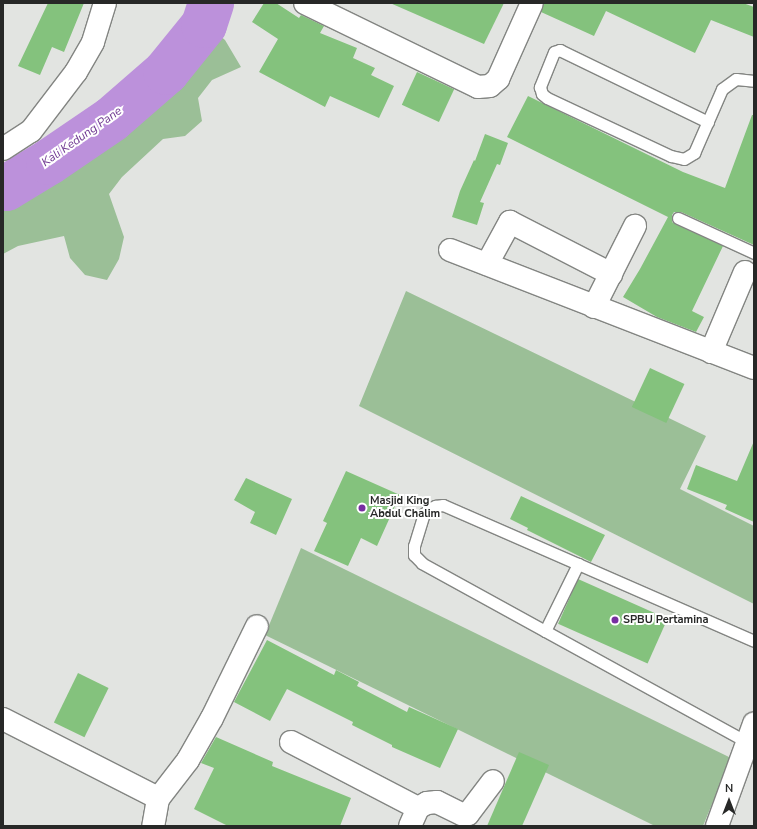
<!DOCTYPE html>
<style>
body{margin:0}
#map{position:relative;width:757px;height:829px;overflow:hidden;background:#e2e4e1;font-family:"Nunito Sans",sans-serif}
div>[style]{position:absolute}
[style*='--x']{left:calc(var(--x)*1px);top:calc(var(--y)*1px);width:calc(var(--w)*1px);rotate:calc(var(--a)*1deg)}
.green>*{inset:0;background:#9bbf97}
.river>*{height:46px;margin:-23px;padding:0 23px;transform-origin:23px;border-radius:23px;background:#bc91db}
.building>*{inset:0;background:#84c27d;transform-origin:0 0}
.roads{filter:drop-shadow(1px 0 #838582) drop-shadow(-1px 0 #838582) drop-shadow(0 1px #838582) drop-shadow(0 -1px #838582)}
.service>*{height:11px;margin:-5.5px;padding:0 5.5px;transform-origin:5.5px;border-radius:5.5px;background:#fff}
.minor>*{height:22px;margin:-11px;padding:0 11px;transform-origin:11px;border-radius:11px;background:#fff}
.primary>*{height:22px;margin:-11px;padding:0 11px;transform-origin:11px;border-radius:11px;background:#fff}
.dots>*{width:11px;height:11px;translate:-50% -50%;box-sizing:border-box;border:2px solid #fff;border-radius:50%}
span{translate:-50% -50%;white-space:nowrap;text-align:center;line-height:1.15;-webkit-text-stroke:4px #fff;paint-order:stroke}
.poi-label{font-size:11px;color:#272827;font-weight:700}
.left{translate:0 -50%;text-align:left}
.water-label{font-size:12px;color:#6f3991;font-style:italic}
.frame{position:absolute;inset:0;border:4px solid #272827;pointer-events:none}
.north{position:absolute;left:709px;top:781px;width:40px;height:40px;-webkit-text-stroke:3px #fff;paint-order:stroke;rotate:0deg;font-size:11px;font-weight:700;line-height:16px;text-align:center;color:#272827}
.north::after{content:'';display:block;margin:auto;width:14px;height:18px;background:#272827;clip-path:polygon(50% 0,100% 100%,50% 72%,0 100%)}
</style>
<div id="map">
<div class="green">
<i style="clip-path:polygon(213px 30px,225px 40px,241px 67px,212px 80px,198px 98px,202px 121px,185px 136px,163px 139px,122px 177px,109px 194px,124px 237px,119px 259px,107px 280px,85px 275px,70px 258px,64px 236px,18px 246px,3px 254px,3px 198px,9px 198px,118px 127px,173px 79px)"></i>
<i style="clip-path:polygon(406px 291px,706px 436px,680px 489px,754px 526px,754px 604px,359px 406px)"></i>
<i style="clip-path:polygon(301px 548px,731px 758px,703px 826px,655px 826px,265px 635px)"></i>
</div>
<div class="river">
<i style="--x:3;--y:188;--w:3;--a:0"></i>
<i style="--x:6;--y:188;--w:50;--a:-31.2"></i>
<i style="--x:49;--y:162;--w:76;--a:-34.3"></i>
<i style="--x:112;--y:119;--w:72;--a:-41"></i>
<i style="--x:166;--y:72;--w:60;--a:-51"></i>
<i style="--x:204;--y:25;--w:23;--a:-72"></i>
</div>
<div class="building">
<i style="clip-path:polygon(48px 3px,84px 3px,64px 52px,52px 47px,40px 75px,18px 66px)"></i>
<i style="clip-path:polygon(264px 3px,276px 3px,299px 18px,301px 15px,324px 26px,320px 33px,357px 48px,353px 58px,375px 68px,371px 75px,394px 86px,379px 118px,330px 96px,325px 107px,259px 72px,278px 39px,252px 22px)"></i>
<i style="clip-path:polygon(390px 3px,504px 3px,484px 44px)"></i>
<i style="clip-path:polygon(544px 3px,743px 3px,754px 7px,754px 37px,711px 20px,695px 53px,606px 11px,594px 36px,541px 12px)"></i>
<i style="left:417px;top:72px;width:41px;height:36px;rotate:25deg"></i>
<i style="clip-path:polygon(528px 96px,683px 172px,725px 188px,752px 115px,754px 115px,754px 245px,681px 212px,674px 212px,672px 215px,672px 222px,675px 224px,723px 246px,692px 311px,704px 317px,696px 332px,657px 317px,623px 297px,640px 269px,668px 217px,507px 137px)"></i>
<i style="clip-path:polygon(485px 134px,508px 143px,500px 165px,497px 164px,480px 202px,484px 203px,477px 225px,452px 217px,460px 191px,474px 160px,475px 161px)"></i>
<i style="left:650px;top:368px;width:38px;height:43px;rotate:25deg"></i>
<i style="clip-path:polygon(754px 441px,754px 522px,725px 509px,727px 505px,687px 489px,696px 465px,737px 481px)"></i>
<i style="clip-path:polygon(346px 471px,400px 495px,377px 546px,361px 538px,348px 566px,314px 551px,327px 523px,323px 521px)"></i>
<i style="clip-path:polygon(246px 478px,292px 499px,276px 535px,250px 523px,255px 512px,234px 500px)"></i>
<i style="clip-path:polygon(521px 496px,605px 535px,591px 562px,527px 530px,528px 528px,510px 519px)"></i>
<i style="left:578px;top:579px;width:98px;height:49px;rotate:24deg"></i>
<i style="clip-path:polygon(267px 640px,334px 675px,336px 670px,359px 682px,357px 686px,407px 712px,409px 707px,458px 729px,440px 768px,392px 747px,392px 745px,352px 725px,353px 722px,287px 689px,270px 721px,234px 702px)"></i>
<i style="left:78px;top:673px;width:34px;height:55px;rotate:26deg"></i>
<i style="clip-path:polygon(216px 737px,273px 762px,272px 766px,351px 798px,340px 826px,228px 826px,194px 809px,214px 768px,201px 763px)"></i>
<i style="clip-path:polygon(519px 752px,549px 765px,522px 826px,487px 826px)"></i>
</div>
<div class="roads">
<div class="service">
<i style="--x:708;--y:122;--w:165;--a:-154.1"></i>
<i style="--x:560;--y:50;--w:6;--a:162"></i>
<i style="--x:554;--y:52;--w:38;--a:112"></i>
<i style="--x:540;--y:87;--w:7;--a:74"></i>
<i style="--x:542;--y:94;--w:6;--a:39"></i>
<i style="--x:547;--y:98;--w:137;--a:25.1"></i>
<i style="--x:671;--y:156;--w:13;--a:13"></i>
<i style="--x:684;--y:159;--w:12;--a:-31"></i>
<i style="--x:694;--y:153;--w:70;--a:-66.4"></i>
<i style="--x:722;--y:89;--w:17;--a:-36"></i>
<i style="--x:736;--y:79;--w:18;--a:6"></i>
<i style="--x:678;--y:218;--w:84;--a:24.7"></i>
<i style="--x:545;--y:631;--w:75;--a:-63.8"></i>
<i style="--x:747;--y:742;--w:371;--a:-151.2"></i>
<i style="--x:422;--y:563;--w:11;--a:-135"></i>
<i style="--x:414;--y:555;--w:9;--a:-90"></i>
<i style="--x:414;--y:546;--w:34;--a:-73"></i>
<i style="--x:424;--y:514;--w:7;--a:-45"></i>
<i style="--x:429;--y:509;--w:7;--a:-27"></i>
<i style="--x:435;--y:506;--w:8;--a:-7"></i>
<i style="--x:443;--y:505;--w:339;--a:23.6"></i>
</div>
<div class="minor">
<i style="--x:305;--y:3;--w:192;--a:25.9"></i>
<i style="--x:478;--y:87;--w:12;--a:-5"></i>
<i style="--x:490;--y:86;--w:11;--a:-41"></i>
<i style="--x:498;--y:79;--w:83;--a:-65.9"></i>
<i style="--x:3;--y:149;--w:33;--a:-33"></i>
<i style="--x:31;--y:131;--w:74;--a:-52.7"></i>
<i style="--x:76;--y:72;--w:34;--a:-60"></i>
<i style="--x:93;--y:42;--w:41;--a:-72.9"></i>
<i style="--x:450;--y:250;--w:326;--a:21.2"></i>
<i style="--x:487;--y:264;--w:48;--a:-61.3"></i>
<i style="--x:510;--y:222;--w:114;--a:27.2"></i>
<i style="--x:594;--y:307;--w:91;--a:-63.2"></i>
<i style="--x:711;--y:352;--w:87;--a:-67"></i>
<i style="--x:3;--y:719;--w:169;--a:27"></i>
<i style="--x:154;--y:796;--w:5;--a:37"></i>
<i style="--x:158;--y:799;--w:27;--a:100"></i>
<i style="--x:291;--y:742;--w:143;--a:27.5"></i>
<i style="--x:158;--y:799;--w:49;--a:-52.4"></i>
<i style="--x:188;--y:760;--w:48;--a:-60.3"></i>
<i style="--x:212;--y:718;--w:102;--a:-63.9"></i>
<i style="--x:410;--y:826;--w:20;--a:-66"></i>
<i style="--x:418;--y:808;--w:10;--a:-29"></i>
<i style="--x:427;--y:803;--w:10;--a:-6"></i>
<i style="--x:437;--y:802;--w:28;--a:26"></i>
<i style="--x:462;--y:814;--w:6;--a:0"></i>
<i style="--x:468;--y:814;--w:41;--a:-52.9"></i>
</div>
<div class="primary">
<i style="--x:717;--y:826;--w:109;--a:-70.1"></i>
</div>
</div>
<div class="dots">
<i style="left:362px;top:508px;background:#772ea1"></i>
<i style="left:615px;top:620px;background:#772ea1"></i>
</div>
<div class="poi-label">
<span class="left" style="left:370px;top:508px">Masjid King<br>Abdul Chalim</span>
<span class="left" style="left:623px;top:620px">SPBU Pertamina</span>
</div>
<div class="water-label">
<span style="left:82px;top:137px;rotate:-35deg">Kali Kedung Pane</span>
</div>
<div class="frame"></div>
<div class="north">N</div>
</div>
